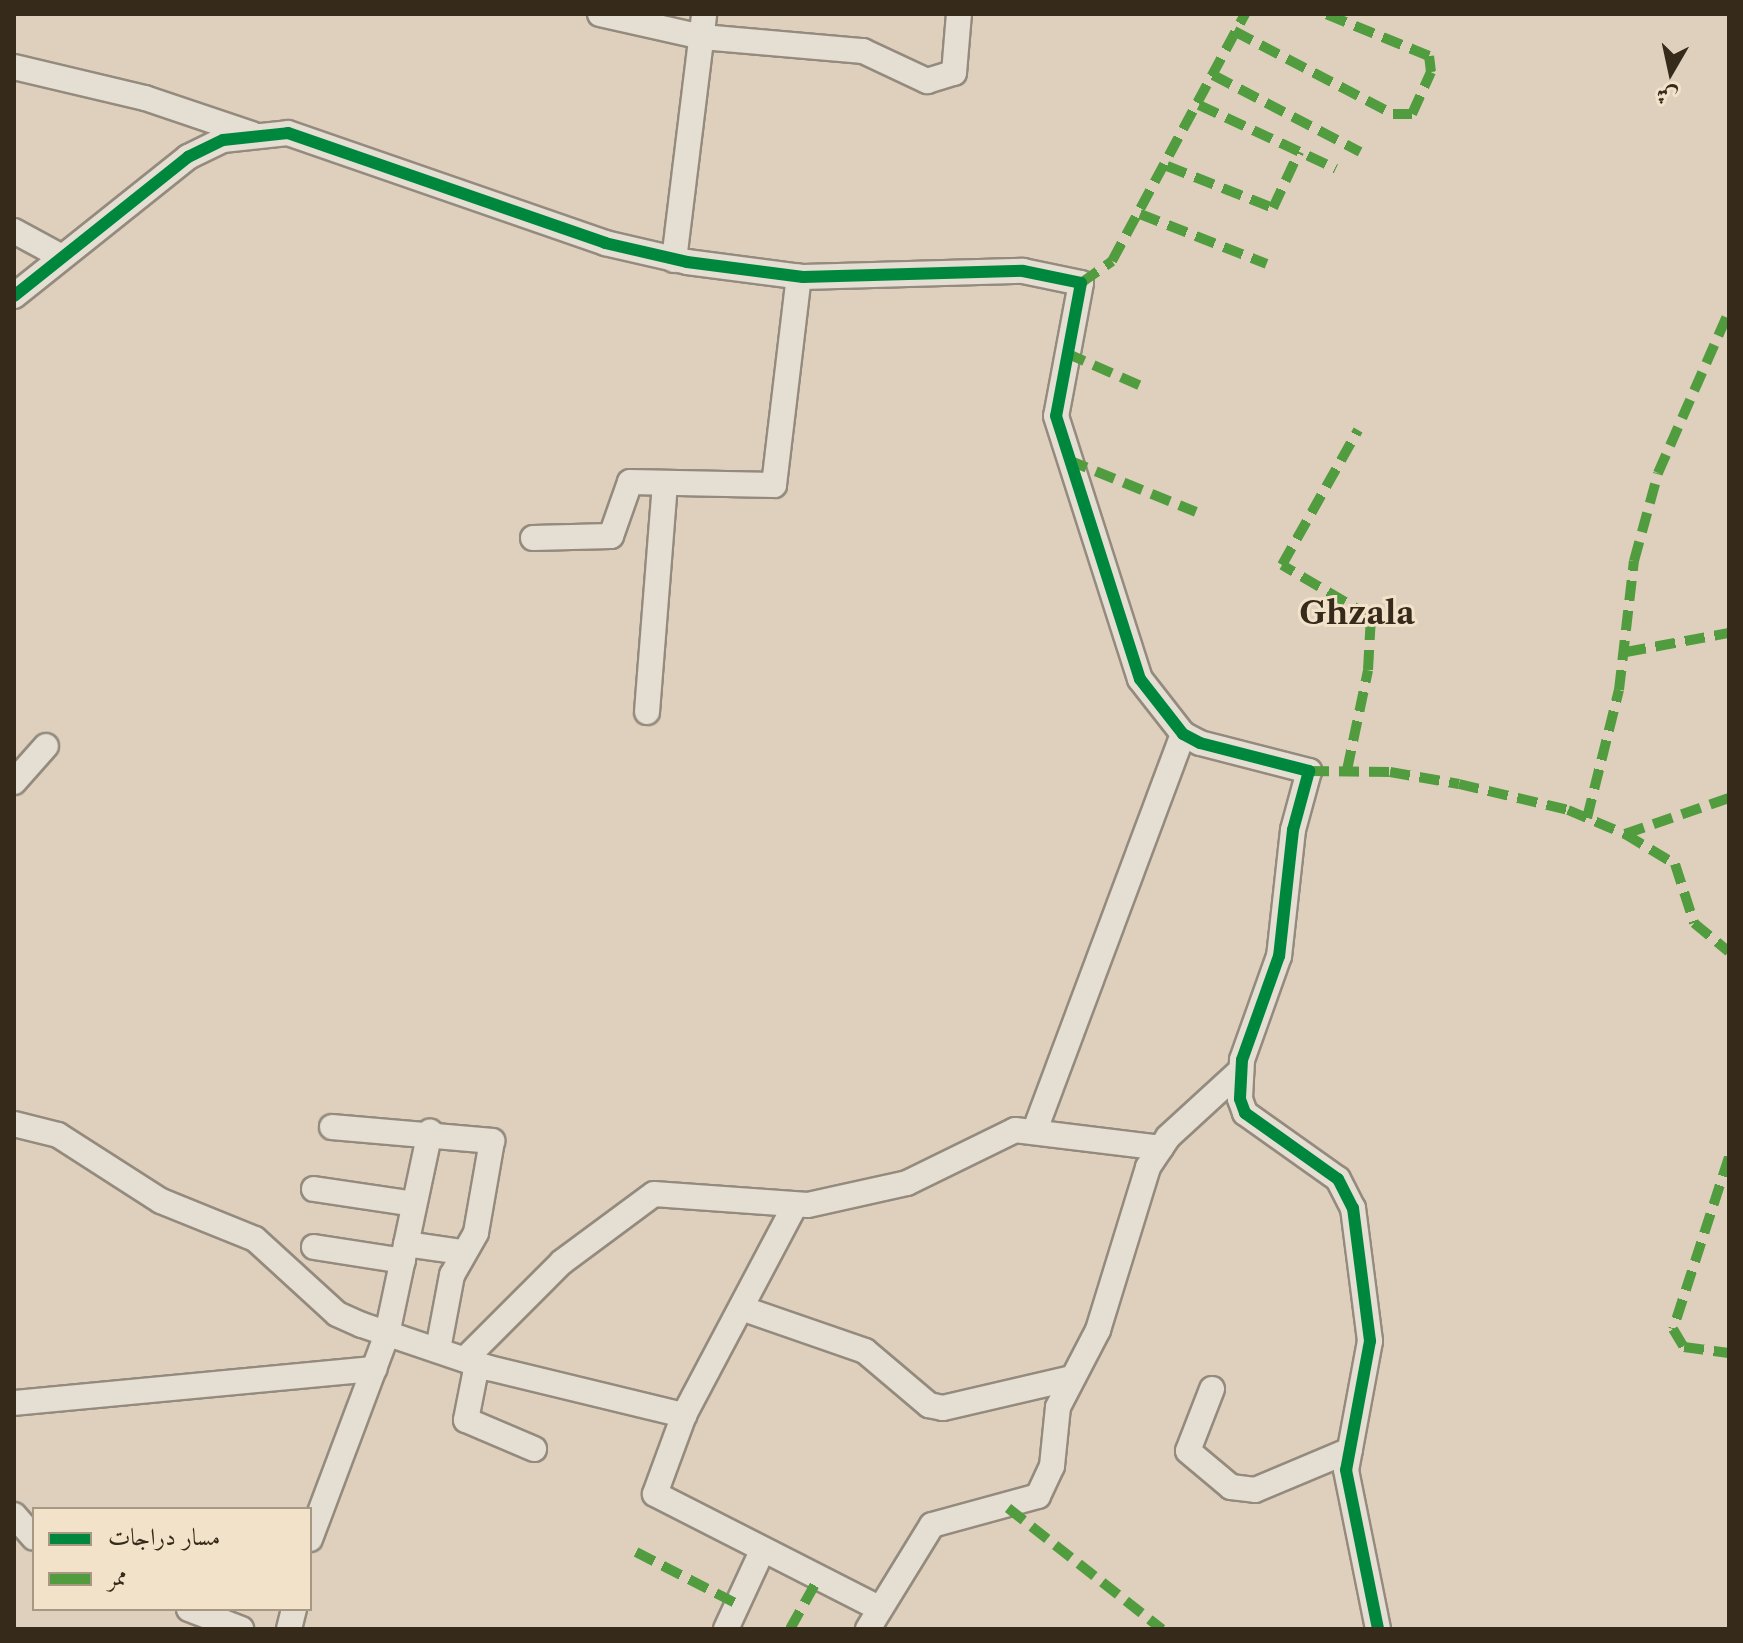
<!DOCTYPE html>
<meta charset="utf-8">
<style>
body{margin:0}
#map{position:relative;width:1743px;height:1643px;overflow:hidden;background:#ded0bc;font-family:"Libre Caslon Text",Amiri,serif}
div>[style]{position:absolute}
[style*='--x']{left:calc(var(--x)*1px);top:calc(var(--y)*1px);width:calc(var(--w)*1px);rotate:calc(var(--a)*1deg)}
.roads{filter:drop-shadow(2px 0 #948b7e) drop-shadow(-2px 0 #948b7e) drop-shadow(0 2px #948b7e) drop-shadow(0 -2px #948b7e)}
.minor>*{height:24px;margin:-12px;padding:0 12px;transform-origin:12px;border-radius:12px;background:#e5ded3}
.quiet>*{height:10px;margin-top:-5px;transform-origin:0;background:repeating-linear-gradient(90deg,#519c3e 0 20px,transparent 0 30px)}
.cycleway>*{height:12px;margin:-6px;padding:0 6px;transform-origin:6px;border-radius:6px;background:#00873e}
span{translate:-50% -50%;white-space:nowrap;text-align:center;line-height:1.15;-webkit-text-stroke:6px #f3e2ca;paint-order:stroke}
.quarter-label{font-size:32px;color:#362a1a;font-weight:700}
.frame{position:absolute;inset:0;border:16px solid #362a1a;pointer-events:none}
.legend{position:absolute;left:32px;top:1507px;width:280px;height:104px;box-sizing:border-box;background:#f3e2ca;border:2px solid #a79884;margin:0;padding:10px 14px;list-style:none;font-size:24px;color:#362a1a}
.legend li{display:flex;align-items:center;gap:16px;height:40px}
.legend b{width:40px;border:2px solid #a79884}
.north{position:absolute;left:1631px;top:32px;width:80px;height:80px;-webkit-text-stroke:6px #f3e2ca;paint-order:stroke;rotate:189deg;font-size:22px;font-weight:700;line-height:32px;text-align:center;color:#362a1a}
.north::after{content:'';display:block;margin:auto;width:28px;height:36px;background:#362a1a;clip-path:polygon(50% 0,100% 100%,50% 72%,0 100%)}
</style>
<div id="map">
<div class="roads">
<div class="minor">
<i style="--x:600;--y:14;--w:105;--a:12.7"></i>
<i style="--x:702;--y:37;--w:162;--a:5"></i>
<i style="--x:863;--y:51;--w:71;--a:25.1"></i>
<i style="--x:927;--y:81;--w:28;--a:-17"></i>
<i style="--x:954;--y:73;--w:59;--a:-85.2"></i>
<i style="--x:14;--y:67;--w:135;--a:13.3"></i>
<i style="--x:145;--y:98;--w:113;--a:18.6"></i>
<i style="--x:14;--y:231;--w:52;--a:28.5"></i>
<i style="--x:674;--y:260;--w:248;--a:-83"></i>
<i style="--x:14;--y:296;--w:223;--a:-38.6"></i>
<i style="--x:188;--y:157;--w:39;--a:-26"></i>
<i style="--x:223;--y:140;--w:65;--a:-6.1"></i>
<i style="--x:288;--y:133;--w:336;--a:19.1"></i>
<i style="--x:605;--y:243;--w:84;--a:13"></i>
<i style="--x:687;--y:262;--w:117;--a:7.4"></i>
<i style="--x:803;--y:277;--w:220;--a:-1.6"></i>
<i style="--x:1023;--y:271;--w:59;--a:11.7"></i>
<i style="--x:1081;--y:283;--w:135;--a:100.6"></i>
<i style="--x:1056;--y:416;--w:276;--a:72.3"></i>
<i style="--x:1140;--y:679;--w:70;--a:52"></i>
<i style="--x:1183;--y:734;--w:19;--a:28"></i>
<i style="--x:1200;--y:743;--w:113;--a:14.4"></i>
<i style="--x:1309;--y:771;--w:61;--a:105.2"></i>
<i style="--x:1293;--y:830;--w:127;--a:96.3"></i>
<i style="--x:1279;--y:956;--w:110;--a:109.6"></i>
<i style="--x:1242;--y:1060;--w:39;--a:93"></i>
<i style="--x:1240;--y:1099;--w:15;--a:70"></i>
<i style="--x:1245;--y:1113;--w:114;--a:35.4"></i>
<i style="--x:1338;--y:1179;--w:33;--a:63"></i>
<i style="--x:1353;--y:1208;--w:134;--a:82.7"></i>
<i style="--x:1370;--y:1341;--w:131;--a:100.5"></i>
<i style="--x:1346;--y:1470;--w:162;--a:78.6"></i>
<i style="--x:533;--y:538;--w:78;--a:-1.5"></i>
<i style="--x:611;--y:536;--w:57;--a:-70.6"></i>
<i style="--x:630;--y:482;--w:144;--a:1.2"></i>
<i style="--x:774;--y:485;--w:210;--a:-83.2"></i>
<i style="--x:647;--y:712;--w:229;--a:-85.5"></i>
<i style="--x:14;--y:782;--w:48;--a:-48.4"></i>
<i style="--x:14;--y:1124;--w:45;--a:14"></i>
<i style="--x:58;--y:1135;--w:122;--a:32.7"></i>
<i style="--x:161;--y:1201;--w:101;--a:22"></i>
<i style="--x:255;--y:1239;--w:111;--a:42.4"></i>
<i style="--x:337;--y:1314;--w:27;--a:24"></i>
<i style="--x:362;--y:1325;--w:134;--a:18.7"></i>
<i style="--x:489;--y:1368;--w:201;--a:13.6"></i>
<i style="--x:684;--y:1415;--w:84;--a:110.2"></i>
<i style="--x:655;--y:1494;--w:251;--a:27"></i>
<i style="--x:332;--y:1127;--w:161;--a:5"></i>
<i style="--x:492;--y:1141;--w:93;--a:99.9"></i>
<i style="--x:476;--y:1233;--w:48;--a:119.7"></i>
<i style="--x:452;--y:1275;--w:75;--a:100.7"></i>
<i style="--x:1035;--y:1130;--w:423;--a:-69.5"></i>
<i style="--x:314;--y:1189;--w:101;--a:8.5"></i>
<i style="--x:406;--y:1244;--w:57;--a:8.1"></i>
<i style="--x:314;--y:1247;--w:90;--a:8.9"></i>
<i style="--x:741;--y:1308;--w:131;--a:19.1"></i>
<i style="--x:865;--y:1351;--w:84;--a:40.2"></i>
<i style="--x:929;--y:1405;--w:14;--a:12"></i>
<i style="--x:943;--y:1408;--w:128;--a:-13.1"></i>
<i style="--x:465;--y:1359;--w:137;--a:-45"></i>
<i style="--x:562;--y:1262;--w:114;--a:-36.5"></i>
<i style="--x:654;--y:1194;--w:154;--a:4.1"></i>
<i style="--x:808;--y:1205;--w:101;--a:-12.5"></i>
<i style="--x:907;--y:1183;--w:120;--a:-26.1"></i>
<i style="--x:1015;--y:1130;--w:147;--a:7"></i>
<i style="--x:477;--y:1364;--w:57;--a:101.1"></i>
<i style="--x:466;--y:1420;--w:74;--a:23.1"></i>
<i style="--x:1212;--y:1389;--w:66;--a:111.2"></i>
<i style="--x:1188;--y:1451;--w:56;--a:39.9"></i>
<i style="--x:1231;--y:1487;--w:24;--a:7"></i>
<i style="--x:1255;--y:1490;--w:103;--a:-22.8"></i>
<i style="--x:14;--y:1403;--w:362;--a:-5.4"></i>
<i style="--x:684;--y:1415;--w:235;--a:-62.1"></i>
<i style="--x:14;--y:1515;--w:30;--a:49"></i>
<i style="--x:310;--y:1539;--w:219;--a:-69.4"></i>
<i style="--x:387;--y:1334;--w:207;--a:-78"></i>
<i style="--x:189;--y:1609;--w:56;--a:21"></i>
<i style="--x:289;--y:1629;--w:21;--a:-76"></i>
<i style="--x:726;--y:1629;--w:86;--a:-65.2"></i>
<i style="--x:868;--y:1629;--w:122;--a:-58.4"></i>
<i style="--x:932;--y:1525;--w:110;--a:-15.3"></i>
<i style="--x:1038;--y:1496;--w:33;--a:-65"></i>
<i style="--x:1052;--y:1466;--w:59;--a:-84.2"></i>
<i style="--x:1058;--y:1407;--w:87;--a:-62.5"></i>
<i style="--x:1098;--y:1330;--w:170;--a:-72.9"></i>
<i style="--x:1148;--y:1167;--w:36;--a:-56"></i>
<i style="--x:1168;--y:1137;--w:99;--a:-42.5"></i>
</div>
</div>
<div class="quiet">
<i style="--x:1234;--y:31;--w:179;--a:27.6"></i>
<i style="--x:1393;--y:114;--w:19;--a:0"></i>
<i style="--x:1412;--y:114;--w:46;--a:-65.7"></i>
<i style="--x:1431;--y:72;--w:16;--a:-97"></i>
<i style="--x:1429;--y:56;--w:111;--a:-157.8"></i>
<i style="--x:1213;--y:75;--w:166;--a:27.6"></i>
<i style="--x:1199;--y:105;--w:151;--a:25"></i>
<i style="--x:1167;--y:166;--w:114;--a:21.6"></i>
<i style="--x:1273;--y:208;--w:62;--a:-65.1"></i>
<i style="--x:1140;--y:214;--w:136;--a:21.5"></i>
<i style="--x:1081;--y:283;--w:38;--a:-35"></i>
<i style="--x:1112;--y:261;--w:281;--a:-61.7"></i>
<i style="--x:1066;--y:353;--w:82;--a:23.7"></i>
<i style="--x:1068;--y:460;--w:138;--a:22.1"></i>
<i style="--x:1626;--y:652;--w:105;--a:-10.5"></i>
<i style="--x:1347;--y:770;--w:102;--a:-78.1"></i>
<i style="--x:1368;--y:670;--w:53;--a:-86.8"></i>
<i style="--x:1371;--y:617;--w:103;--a:-149.7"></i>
<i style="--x:1282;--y:565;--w:155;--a:-60.6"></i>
<i style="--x:1309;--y:771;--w:81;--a:0.7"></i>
<i style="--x:1390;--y:772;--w:70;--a:9.9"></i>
<i style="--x:1459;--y:784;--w:112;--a:13.4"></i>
<i style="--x:1568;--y:810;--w:62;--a:22.8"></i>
<i style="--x:1625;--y:834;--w:58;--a:31"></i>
<i style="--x:1675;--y:864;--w:62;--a:72.1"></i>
<i style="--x:1694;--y:923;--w:45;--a:39.6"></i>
<i style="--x:1587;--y:818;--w:132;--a:-76"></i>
<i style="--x:1619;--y:690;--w:130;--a:-83.4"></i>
<i style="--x:1634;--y:561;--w:91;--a:-74.7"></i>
<i style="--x:1658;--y:473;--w:177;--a:-66.3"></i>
<i style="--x:1625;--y:834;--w:110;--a:-19.1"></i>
<i style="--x:1729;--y:1157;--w:181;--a:108"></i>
<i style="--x:1673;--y:1329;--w:21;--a:59"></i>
<i style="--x:1684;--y:1347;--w:45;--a:7.6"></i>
<i style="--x:1008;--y:1508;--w:196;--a:38.2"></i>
<i style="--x:636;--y:1552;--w:114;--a:27.2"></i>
<i style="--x:790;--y:1629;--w:57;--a:-60.8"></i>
</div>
<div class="cycleway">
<i style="--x:14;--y:296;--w:223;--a:-38.6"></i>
<i style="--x:188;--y:157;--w:39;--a:-26"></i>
<i style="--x:223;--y:140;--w:65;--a:-6.1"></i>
<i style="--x:288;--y:133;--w:336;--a:19.1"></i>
<i style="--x:605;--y:243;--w:84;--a:13"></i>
<i style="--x:687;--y:262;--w:117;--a:7.4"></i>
<i style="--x:803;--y:277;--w:220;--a:-1.6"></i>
<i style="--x:1023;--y:271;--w:59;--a:11.7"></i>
<i style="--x:1081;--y:283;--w:135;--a:100.6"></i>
<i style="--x:1056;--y:416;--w:276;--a:72.3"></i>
<i style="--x:1140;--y:679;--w:70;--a:52"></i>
<i style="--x:1183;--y:734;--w:19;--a:28"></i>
<i style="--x:1200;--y:743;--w:113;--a:14.4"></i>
<i style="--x:1309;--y:771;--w:61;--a:105.2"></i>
<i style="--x:1293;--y:830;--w:127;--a:96.3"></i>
<i style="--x:1279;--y:956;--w:110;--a:109.6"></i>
<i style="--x:1242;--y:1060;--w:39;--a:93"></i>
<i style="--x:1240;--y:1099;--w:15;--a:70"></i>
<i style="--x:1245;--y:1113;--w:114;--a:35.4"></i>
<i style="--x:1338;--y:1179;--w:33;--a:63"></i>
<i style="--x:1353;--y:1208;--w:134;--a:82.7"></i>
<i style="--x:1370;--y:1341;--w:131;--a:100.5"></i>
<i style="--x:1346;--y:1470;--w:162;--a:78.6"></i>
</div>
<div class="quarter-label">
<span style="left:1357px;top:613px">Ghzala</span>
</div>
<div class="frame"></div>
<ul class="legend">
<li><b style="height:10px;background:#00873e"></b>مسار دراجات</li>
<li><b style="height:10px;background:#519c3e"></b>ممر</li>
</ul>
<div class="north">ش</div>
</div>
